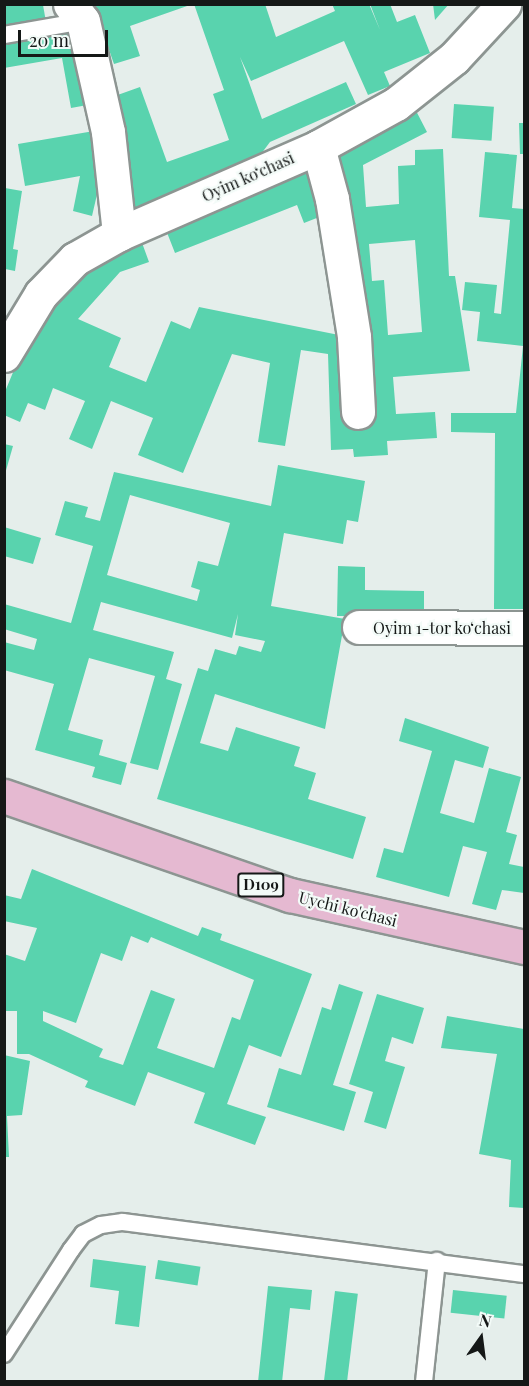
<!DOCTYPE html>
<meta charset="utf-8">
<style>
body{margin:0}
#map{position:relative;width:529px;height:1386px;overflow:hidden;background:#e5eeeb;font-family:"Playfair Display",serif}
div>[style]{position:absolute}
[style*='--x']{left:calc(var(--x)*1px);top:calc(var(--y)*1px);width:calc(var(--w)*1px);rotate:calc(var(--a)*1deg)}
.building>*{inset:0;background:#59d3ae;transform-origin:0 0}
.roads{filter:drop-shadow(2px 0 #8d9592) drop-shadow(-2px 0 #8d9592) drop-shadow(0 2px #8d9592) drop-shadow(0 -2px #8d9592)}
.lane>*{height:16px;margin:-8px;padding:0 8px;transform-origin:8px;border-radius:8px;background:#fff}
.street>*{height:33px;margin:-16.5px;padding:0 16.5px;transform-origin:16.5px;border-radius:16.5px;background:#fff}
.primary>*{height:33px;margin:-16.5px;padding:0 16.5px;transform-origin:16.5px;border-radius:16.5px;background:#e5b9d1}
span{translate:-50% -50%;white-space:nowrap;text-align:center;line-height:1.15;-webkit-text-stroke:4.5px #f3fbf8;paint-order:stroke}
.shield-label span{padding:2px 4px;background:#f3fbf8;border:2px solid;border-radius:4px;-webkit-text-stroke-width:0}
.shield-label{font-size:15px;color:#151817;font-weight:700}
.street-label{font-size:16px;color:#151817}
.frame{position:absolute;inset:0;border:6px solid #151817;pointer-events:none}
.north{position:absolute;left:451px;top:1308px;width:60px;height:60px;-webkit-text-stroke:4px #f3fbf8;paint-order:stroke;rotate:14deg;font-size:16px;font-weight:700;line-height:24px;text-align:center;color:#151817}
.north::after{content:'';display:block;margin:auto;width:21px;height:27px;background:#151817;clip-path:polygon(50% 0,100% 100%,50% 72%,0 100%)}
.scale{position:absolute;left:18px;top:30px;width:90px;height:27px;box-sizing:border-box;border:3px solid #151817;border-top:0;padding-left:8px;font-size:18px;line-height:21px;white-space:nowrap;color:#151817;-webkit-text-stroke:4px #f3fbf8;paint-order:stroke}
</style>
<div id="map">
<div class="building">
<i style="clip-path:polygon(93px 4px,190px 4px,190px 5px,130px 26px,140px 56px,114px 64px)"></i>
<i style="clip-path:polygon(194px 4px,265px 4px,276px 37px,335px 11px,332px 4px,369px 4px,380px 30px,370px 4px,390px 4px,397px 22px,415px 15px,430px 53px,384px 72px,390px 86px,368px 95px,344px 41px,251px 81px,240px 57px,262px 119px,346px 82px,356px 104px,270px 142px,255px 162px,130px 213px,112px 97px,140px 87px,167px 162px,229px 140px,213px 94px,224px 90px)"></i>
<i style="clip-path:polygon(433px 4px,449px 4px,435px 20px)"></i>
<i style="clip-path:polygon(4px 5px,43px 5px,46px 22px,4px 29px)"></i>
<i style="clip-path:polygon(80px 29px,93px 104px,71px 108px,62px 58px,4px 68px,4px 42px)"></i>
<i style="left:454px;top:104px;width:40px;height:34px;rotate:4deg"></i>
<i style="clip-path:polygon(evenodd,413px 105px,427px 132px,363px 165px,366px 207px,399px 204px,398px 166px,415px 165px,415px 150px,443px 149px,449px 276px,455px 276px,470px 371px,393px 377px,396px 414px,435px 412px,437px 438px,387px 441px,388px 455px,354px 457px,353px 449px,331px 450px,328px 354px,301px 350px,285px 446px,258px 442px,270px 363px,232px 354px,183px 473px,138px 455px,153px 418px,111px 401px,92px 449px,69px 439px,85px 401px,53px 388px,45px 410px,28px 403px,20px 422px,4px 415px,4px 394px,29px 334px,101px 255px,141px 240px,149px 262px,120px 272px,78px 319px,121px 338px,109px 367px,146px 382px,171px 321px,190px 329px,199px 307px,349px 337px,324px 151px,413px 105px,415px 240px,422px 332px,388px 335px,384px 280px,372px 281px,369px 244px,415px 240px)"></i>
<i style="clip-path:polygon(519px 123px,524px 123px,524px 154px,520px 154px)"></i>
<i style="clip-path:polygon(94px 131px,102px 173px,92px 216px,73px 211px,80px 176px,25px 186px,18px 144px)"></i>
<i style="clip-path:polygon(485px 152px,517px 155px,512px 208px,524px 209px,524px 609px,494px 609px,495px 433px,451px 432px,451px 413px,516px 413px,523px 346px,477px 341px,480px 312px,462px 310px,465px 282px,497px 285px,494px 313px,501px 314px,510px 220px,479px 217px)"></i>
<i style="clip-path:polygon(313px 166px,332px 212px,304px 223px,297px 205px,175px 253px,164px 225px)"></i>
<i style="clip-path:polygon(5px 188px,22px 191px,13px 249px,18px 250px,15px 271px,5px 269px)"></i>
<i style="clip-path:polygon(4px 444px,13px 446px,5px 474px,4px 474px)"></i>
<i style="clip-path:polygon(evenodd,278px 465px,365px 481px,358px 522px,347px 520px,343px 544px,284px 533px,271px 606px,345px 619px,325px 729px,215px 694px,200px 743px,228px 751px,236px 727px,300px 747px,294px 766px,316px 773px,308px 799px,366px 817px,353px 859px,157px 799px,198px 668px,208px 671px,215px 649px,236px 655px,239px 646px,261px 652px,265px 641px,235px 635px,238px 614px,232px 638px,101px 602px,93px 630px,174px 652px,166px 679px,182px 684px,158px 770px,130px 763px,155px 676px,89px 658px,68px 730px,103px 740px,99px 755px,127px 763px,121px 785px,92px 777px,95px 767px,35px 750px,54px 684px,4px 670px,4px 642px,34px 650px,37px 639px,4px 629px,4px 604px,71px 623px,93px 546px,55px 535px,65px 501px,88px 507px,85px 517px,100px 521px,114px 472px,271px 506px,278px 465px,130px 495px,230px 523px,218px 566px,198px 561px,191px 587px,200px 590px,197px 601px,107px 575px,130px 495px)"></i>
<i style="clip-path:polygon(4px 527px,41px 538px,33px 564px,4px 556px)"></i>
<i style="clip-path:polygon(338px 566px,365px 567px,365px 590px,424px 591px,424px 616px,337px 616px)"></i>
<i style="clip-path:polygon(405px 718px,489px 747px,483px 768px,455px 760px,440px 813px,474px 823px,489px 768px,521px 777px,506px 832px,517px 835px,509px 864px,524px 867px,524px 893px,502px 890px,496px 910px,472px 904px,487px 852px,463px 846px,449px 897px,376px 877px,384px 848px,403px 853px,432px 751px,399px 741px)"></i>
<i style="clip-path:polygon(evenodd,32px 869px,198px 936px,202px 927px,222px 934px,220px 940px,312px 974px,281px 1057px,249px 1045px,227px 1104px,266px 1117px,255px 1145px,194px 1123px,205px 1093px,148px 1072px,135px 1106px,85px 1087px,88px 1081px,29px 1054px,17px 1054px,17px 1011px,4px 1011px,4px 954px,25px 961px,37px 928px,4px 921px,4px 895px,21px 899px,32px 869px,131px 936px,148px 943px,151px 937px,254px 980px,240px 1020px,232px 1017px,214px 1068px,157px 1048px,175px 999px,151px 990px,123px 1065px,99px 1057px,103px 1049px,43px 1021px,43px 1011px,76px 1023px,101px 953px,122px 961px,131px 936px)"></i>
<i style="clip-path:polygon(339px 984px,363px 992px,333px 1085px,356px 1092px,344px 1131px,267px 1107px,279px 1068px,301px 1075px,322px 1007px,331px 1010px)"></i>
<i style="clip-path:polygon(377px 994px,424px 1008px,413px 1044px,392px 1037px,385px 1061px,405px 1067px,386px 1129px,364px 1122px,373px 1092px,349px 1084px)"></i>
<i style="clip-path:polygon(447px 1016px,524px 1029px,524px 1208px,509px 1207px,511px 1160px,479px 1154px,497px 1054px,441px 1048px)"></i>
<i style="clip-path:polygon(4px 1055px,30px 1061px,22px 1115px,7px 1116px,9px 1157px,4px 1157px)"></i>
<i style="clip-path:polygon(93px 1259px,146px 1266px,139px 1327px,115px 1324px,119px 1291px,90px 1287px)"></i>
<i style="left:158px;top:1260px;width:43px;height:19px;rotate:9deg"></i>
<i style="clip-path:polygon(268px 1286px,312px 1290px,310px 1310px,290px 1308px,282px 1382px,258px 1382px)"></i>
<i style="left:453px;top:1290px;width:54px;height:23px;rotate:6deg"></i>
<i style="left:335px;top:1291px;width:23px;height:92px;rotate:7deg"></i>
</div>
<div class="roads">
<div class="lane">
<i style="--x:4;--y:35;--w:80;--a:-10"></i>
<i style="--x:4;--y:1354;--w:124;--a:-57.2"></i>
<i style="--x:71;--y:1250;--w:20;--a:-53"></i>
<i style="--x:83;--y:1234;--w:20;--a:-27"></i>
<i style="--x:101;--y:1225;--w:22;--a:-8"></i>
<i style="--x:123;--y:1222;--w:404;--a:7.4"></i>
<i style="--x:424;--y:1382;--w:122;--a:-83.9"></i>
</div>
<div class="street">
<i style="--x:70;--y:4;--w:21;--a:53"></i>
<i style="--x:83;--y:21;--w:114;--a:77.3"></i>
<i style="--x:108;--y:132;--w:103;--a:83.8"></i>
<i style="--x:318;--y:147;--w:54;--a:74.9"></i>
<i style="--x:332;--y:199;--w:140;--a:80.9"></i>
<i style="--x:354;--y:337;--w:75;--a:86.9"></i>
<i style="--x:4;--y:355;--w:71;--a:-58.8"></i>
<i style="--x:41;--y:294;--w:49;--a:-45.8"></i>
<i style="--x:75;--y:259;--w:51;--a:-29.6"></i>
<i style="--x:119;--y:234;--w:217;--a:-23.6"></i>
<i style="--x:318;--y:147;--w:89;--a:-28.9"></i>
<i style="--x:396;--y:104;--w:74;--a:-38.4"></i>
<i style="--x:454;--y:58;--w:74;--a:-47.2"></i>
<i style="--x:359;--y:627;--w:165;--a:0.3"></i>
</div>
<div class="primary">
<i style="--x:4;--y:796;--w:303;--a:19.1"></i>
<i style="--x:290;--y:895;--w:240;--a:12.5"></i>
</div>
</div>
<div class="shield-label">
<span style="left:261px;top:885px">D109</span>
</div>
<div class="street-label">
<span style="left:248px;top:177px;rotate:-24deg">Oyim koʻchasi</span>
<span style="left:442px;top:628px">Oyim 1-tor koʻchasi</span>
<span style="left:348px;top:909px;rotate:14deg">Uychi ko'chasi</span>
</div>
<div class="frame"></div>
<div class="north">N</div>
<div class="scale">20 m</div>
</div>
